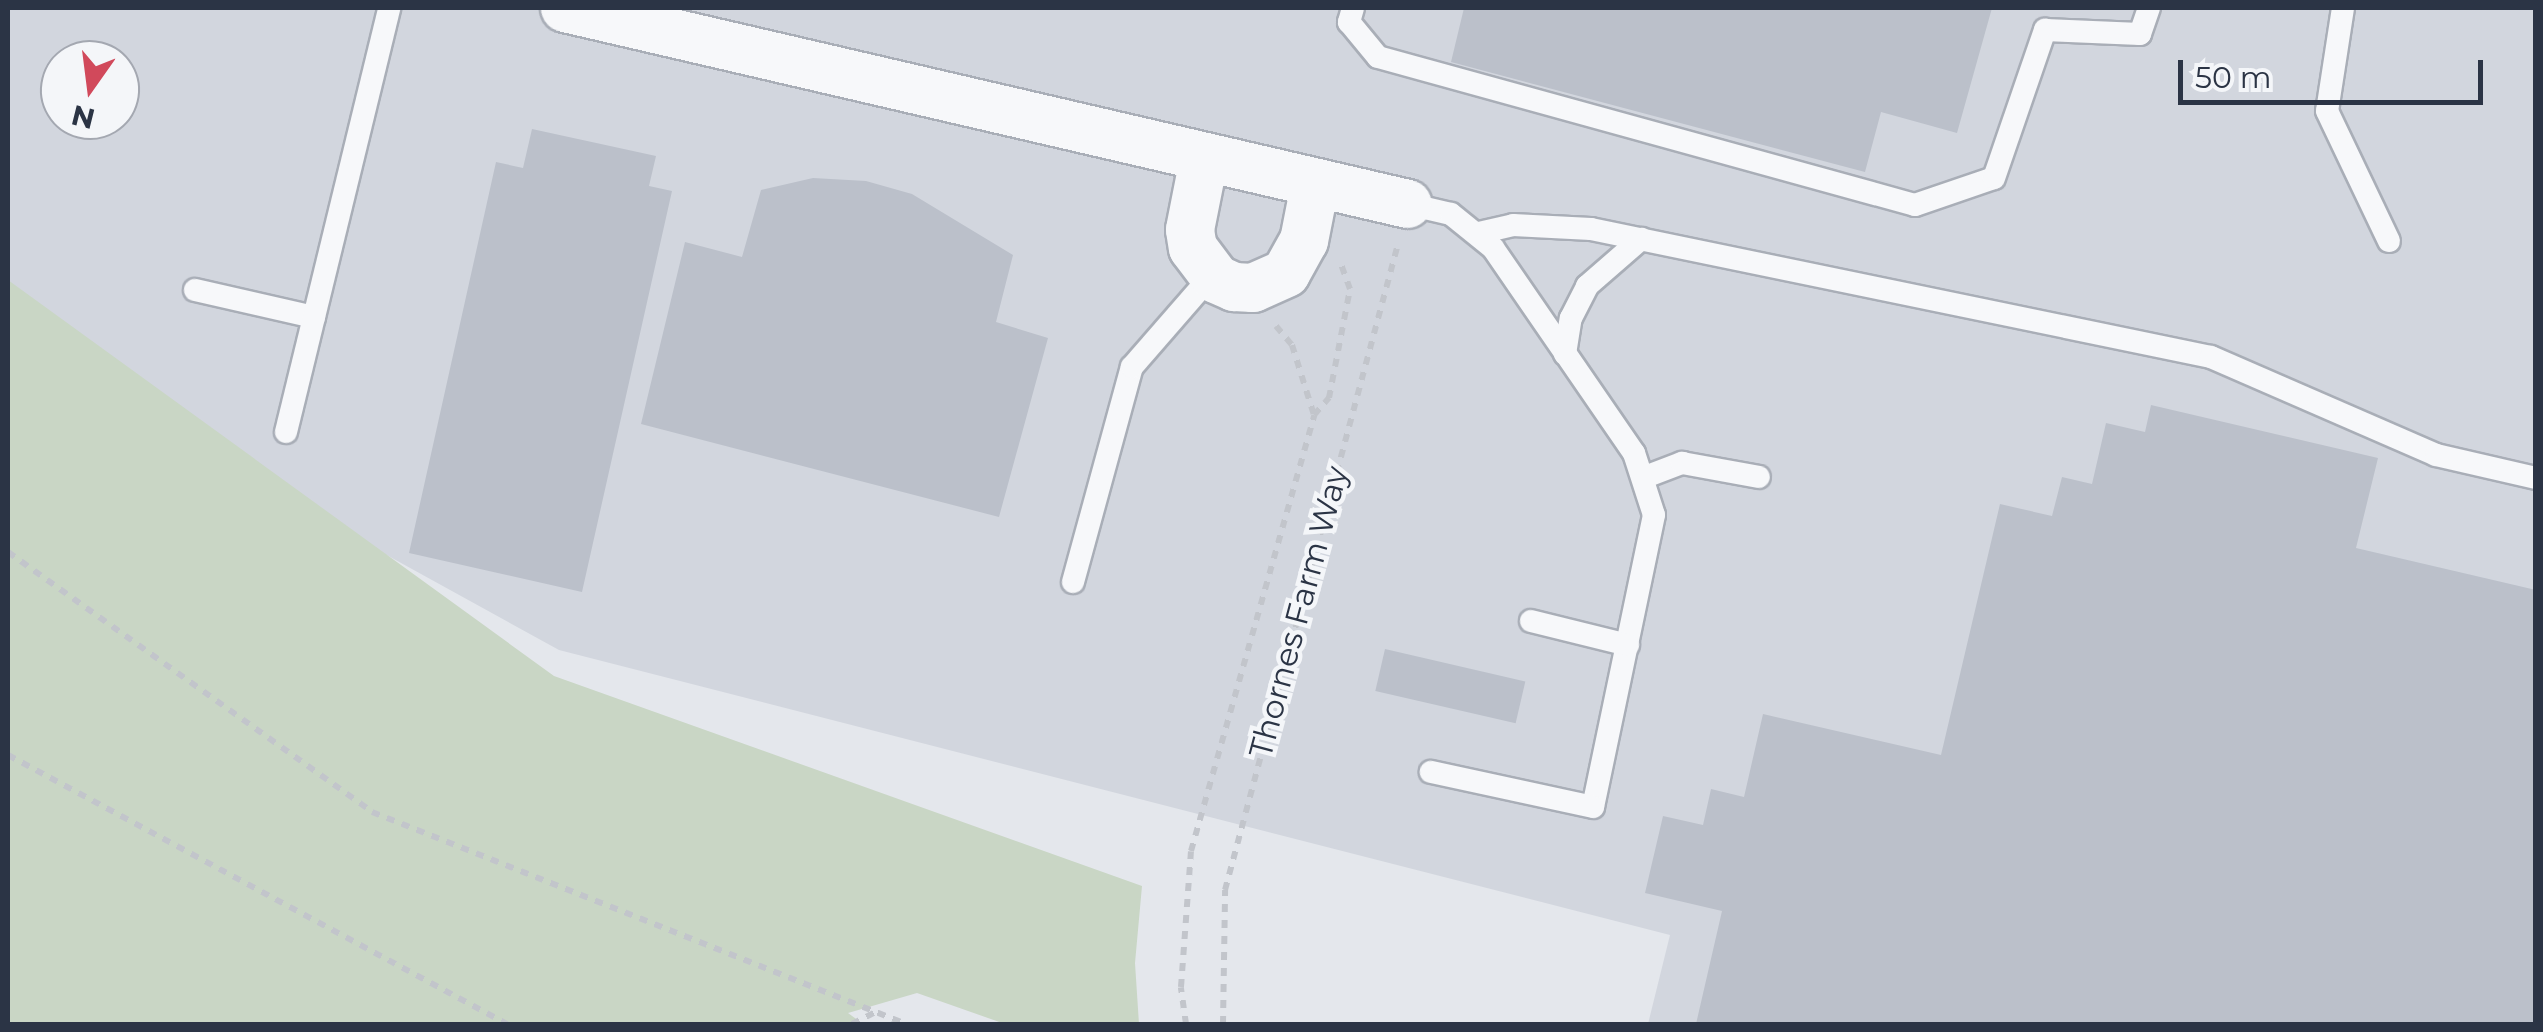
<!DOCTYPE html>
<style>
body{margin:0}
#map{position:relative;width:2543px;height:1032px;overflow:hidden;background:#e4e7ec;font-family:Montserrat,sans-serif}
div>[style]{position:absolute}
[style*='--x']{left:calc(var(--x)*1px);top:calc(var(--y)*1px);width:calc(var(--w)*1px);rotate:calc(var(--a)*1deg)}
.built>*{inset:0;background:#d2d6de}
.green>*{inset:0;background:#c9d6c5}
.building>*{inset:0;background:#bbc0ca;transform-origin:0 0}
.path>*{height:6px;margin-top:-3px;transform-origin:0;background:repeating-linear-gradient(90deg,#c2c5cb 0 8px,transparent 0 16px)}
.roads{filter:drop-shadow(2px 0 #a9aeb7) drop-shadow(-2px 0 #a9aeb7) drop-shadow(0 2px #a9aeb7) drop-shadow(0 -2px #a9aeb7)}
.lane>*{height:22px;margin:-11px;padding:0 11px;transform-origin:11px;border-radius:11px;background:#f7f8fa}
.street>*{height:48px;margin:-24px;padding:0 24px;transform-origin:24px;border-radius:24px;background:#f7f8fa}
span{translate:-50% -50%;white-space:nowrap;text-align:center;line-height:1.15;-webkit-text-stroke:9px #f4f6f9;paint-order:stroke}
.street-label{font-size:32px;color:#2b3445}
.frame{position:absolute;inset:0;border:10px solid #2b3445;pointer-events:none}
.north{position:absolute;left:40px;top:40px;width:100px;height:100px;box-sizing:border-box;background:#f4f6f9;border:2px solid #a4a8b1;border-radius:50%;rotate:194deg;font-size:28px;font-weight:700;line-height:40px;text-align:center;color:#2b3445}
.north::after{content:'';display:block;margin:auto;width:35px;height:45px;background:#d1495b;clip-path:polygon(50% 0,100% 100%,50% 72%,0 100%)}
.scale{position:absolute;left:2178px;top:60px;width:305px;height:45px;box-sizing:border-box;border:5px solid #2b3445;border-top:0;padding-left:12px;font-size:30px;line-height:35px;white-space:nowrap;color:#2b3445;-webkit-text-stroke:8px #f4f6f9;paint-order:stroke}
</style>
<div id="map">
<div class="built">
<i style="clip-path:polygon(evenodd,8px 8px,2535px 8px,2535px 1024px,1648px 1024px,1670px 935px,559px 650px,323px 520px,8px 299px,8px 8px,60px 60px,120px 60px,120px 120px,60px 120px,60px 60px)"></i>
</div>
<div class="green">
<i style="clip-path:polygon(8px 280px,554px 676px,1142px 886px,1135px 963px,1139px 1024px,1005px 1024px,917px 993px,848px 1013px,863px 1024px,8px 1024px)"></i>
</div>
<div class="building">
<i style="clip-path:polygon(1464px 8px,1992px 8px,1957px 133px,1881px 112px,1865px 172px,1451px 62px)"></i>
<i style="clip-path:polygon(532px 129px,656px 156px,649px 186px,672px 191px,582px 592px,409px 553px,496px 162px,523px 168px)"></i>
<i style="clip-path:polygon(813px 178px,866px 181px,912px 194px,1013px 255px,996px 322px,1048px 338px,999px 517px,641px 424px,685px 242px,742px 257px,761px 190px)"></i>
<i style="clip-path:polygon(2151px 405px,2378px 458px,2356px 548px,2536px 590px,2536px 1024px,1696px 1024px,1722px 911px,1645px 893px,1663px 816px,1703px 825px,1711px 789px,1744px 797px,1763px 714px,1941px 755px,2000px 504px,2052px 516px,2062px 477px,2092px 484px,2106px 423px,2145px 432px)"></i>
<i style="left:1385px;top:649px;width:144px;height:43px;rotate:13deg"></i>
</div>
<div class="path">
<i style="--x:1276;--y:326;--w:25;--a:50"></i>
<i style="--x:1292;--y:345;--w:73;--a:72.6"></i>
<i style="--x:8;--y:552;--w:447;--a:35.5"></i>
<i style="--x:372;--y:812;--w:575;--a:21.65"></i>
<i style="--x:8;--y:755;--w:567;--a:28.33"></i>
<i style="--x:852;--y:1024;--w:25;--a:-27"></i>
<i style="--x:1186;--y:1024;--w:37;--a:-98"></i>
<i style="--x:1181;--y:987;--w:136;--a:-85.8"></i>
<i style="--x:1191;--y:851;--w:453;--a:-74.2"></i>
<i style="--x:1314;--y:415;--w:23;--a:-49"></i>
<i style="--x:1329;--y:398;--w:111;--a:-79.1"></i>
<i style="--x:1350;--y:289;--w:27;--a:-110"></i>
<i style="--x:1223;--y:1024;--w:134;--a:-89.1"></i>
<i style="--x:1225;--y:890;--w:669;--a:-75.01"></i>
</div>
<div class="roads">
<div class="lane">
<i style="--x:1353;--y:8;--w:15;--a:106"></i>
<i style="--x:1349;--y:22;--w:45;--a:50.4"></i>
<i style="--x:1378;--y:57;--w:557;--a:15.41"></i>
<i style="--x:1915;--y:205;--w:83;--a:-18.9"></i>
<i style="--x:1994;--y:178;--w:157;--a:-71"></i>
<i style="--x:2045;--y:30;--w:95;--a:2.4"></i>
<i style="--x:2140;--y:34;--w:28;--a:-71"></i>
<i style="--x:2343;--y:8;--w:104;--a:98.8"></i>
<i style="--x:2327;--y:111;--w:144;--a:64.5"></i>
<i style="--x:1408;--y:204;--w:44;--a:13.1"></i>
<i style="--x:1451;--y:214;--w:54;--a:39"></i>
<i style="--x:1493;--y:248;--w:249;--a:55.5"></i>
<i style="--x:1634;--y:453;--w:65;--a:72.1"></i>
<i style="--x:1654;--y:515;--w:298;--a:101.8"></i>
<i style="--x:1593;--y:807;--w:166;--a:-167.8"></i>
<i style="--x:1479;--y:233;--w:35;--a:-13"></i>
<i style="--x:1513;--y:225;--w:78;--a:2.9"></i>
<i style="--x:1591;--y:229;--w:633;--a:11.66"></i>
<i style="--x:2211;--y:357;--w:245;--a:23.5"></i>
<i style="--x:2436;--y:455;--w:103;--a:13"></i>
<i style="--x:195;--y:290;--w:122;--a:12.8"></i>
<i style="--x:1565;--y:354;--w:36;--a:-81"></i>
<i style="--x:1571;--y:318;--w:36;--a:-63"></i>
<i style="--x:1587;--y:286;--w:72;--a:-41"></i>
<i style="--x:286;--y:432;--w:436;--a:-76.3"></i>
<i style="--x:1645;--y:477;--w:40;--a:-21"></i>
<i style="--x:1682;--y:463;--w:78;--a:10.3"></i>
<i style="--x:1073;--y:582;--w:223;--a:-74.7"></i>
<i style="--x:1132;--y:367;--w:122;--a:-49"></i>
<i style="--x:1531;--y:621;--w:100;--a:13.9"></i>
</div>
<div class="street">
<i style="--x:565;--y:8;--w:865;--a:13.09"></i>
<i style="--x:1204;--y:159;--w:72;--a:101.2"></i>
<i style="--x:1190;--y:230;--w:18;--a:81"></i>
<i style="--x:1193;--y:248;--w:39;--a:53"></i>
<i style="--x:1216;--y:279;--w:20;--a:24"></i>
<i style="--x:1234;--y:287;--w:19;--a:3"></i>
<i style="--x:1253;--y:288;--w:36;--a:-24"></i>
<i style="--x:1286;--y:273;--w:37;--a:-61"></i>
<i style="--x:1304;--y:241;--w:57;--a:-78.9"></i>
</div>
</div>
<div class="street-label">
<span style="left:1299px;top:612px;rotate:-75deg">Thornes Farm Way</span>
</div>
<div class="frame"></div>
<div class="north">N</div>
<div class="scale">50 m</div>
</div>
